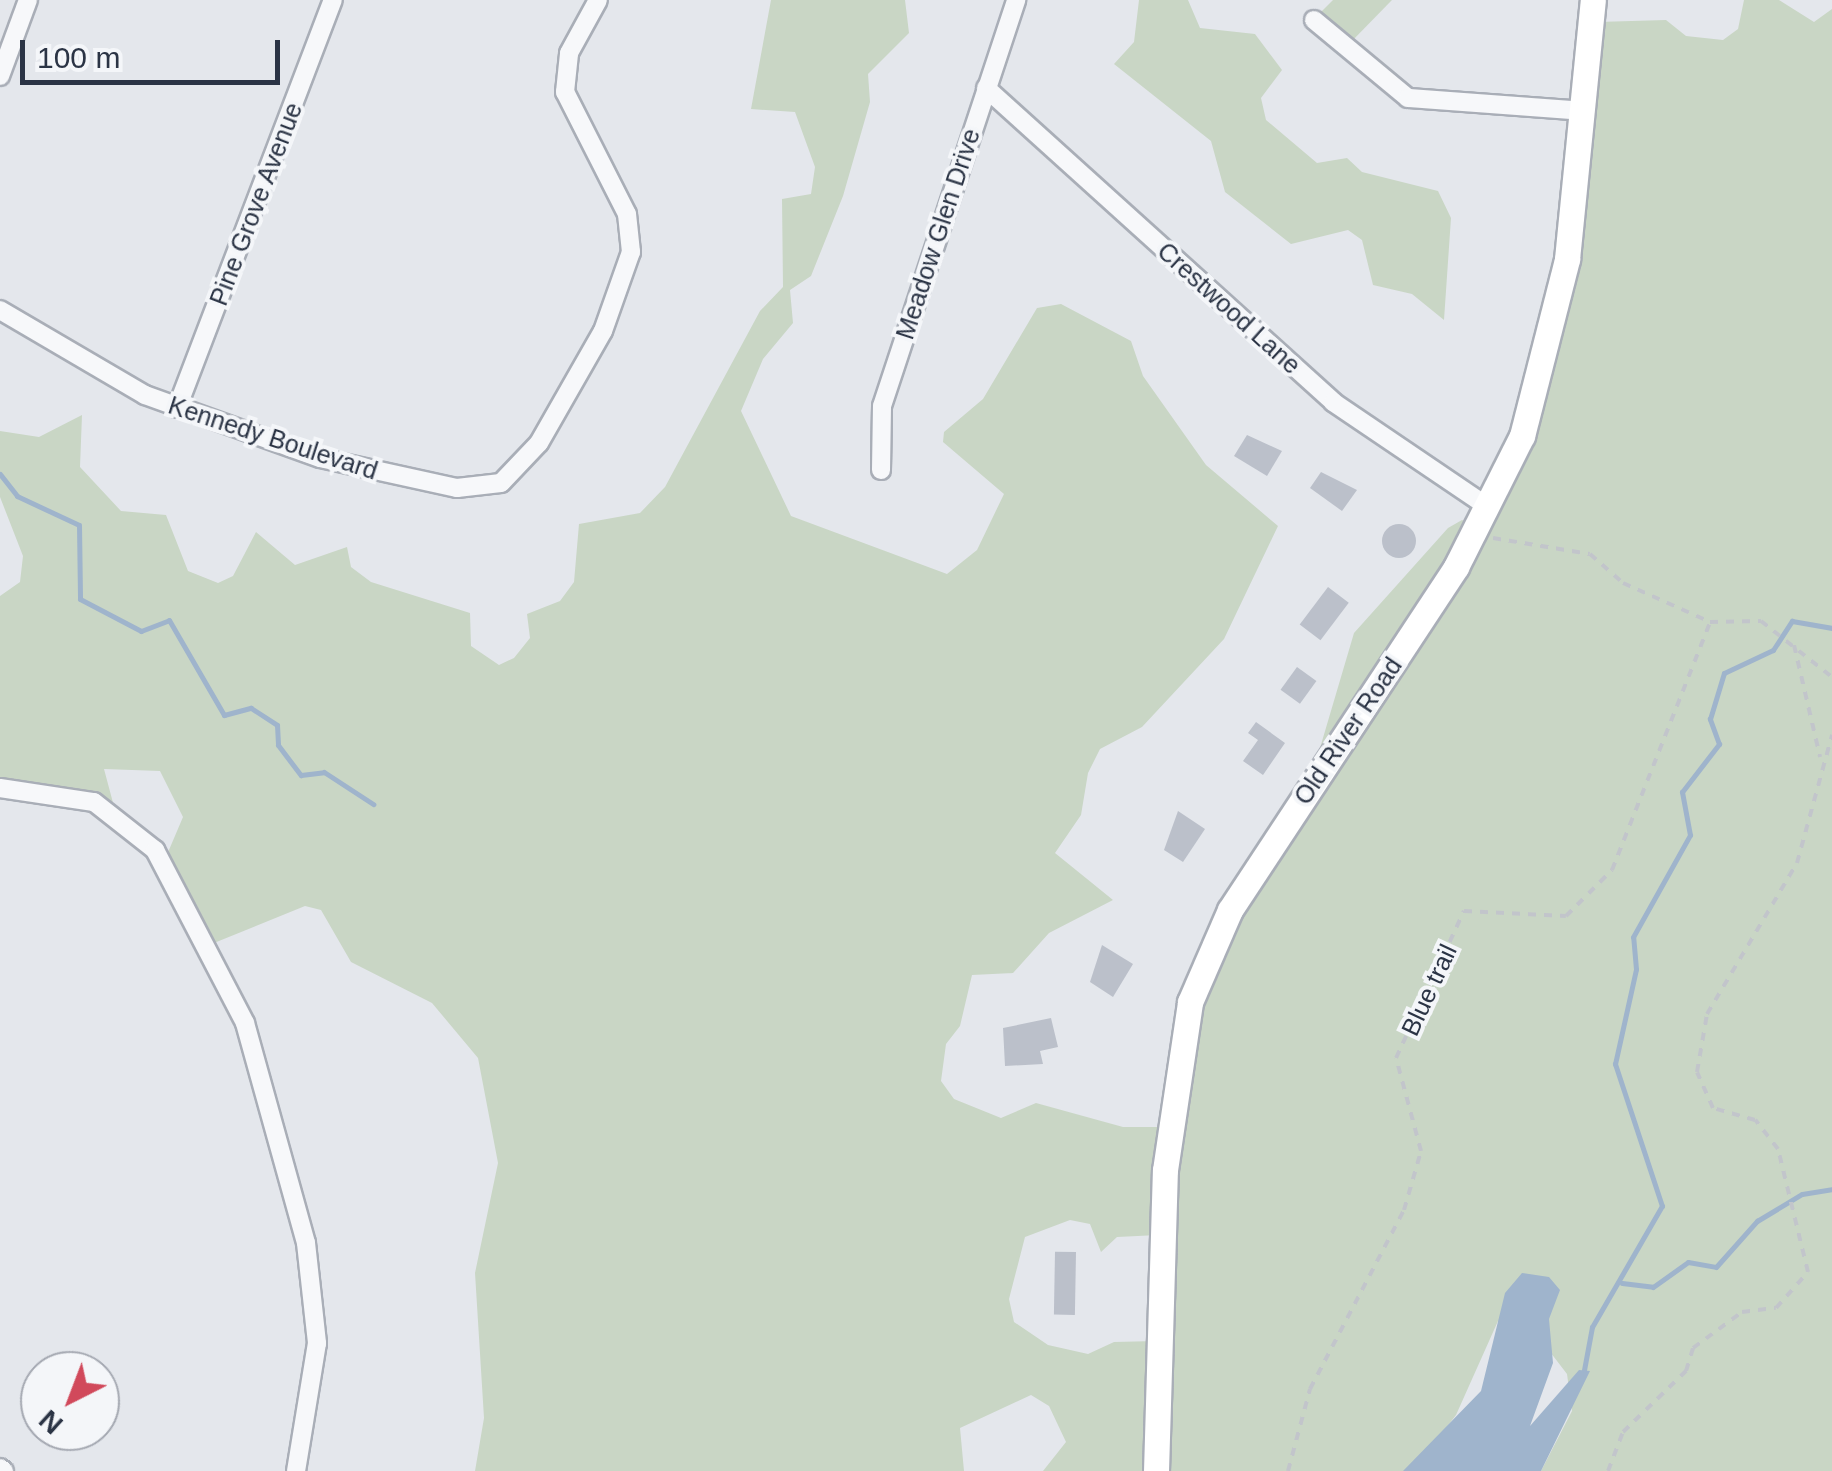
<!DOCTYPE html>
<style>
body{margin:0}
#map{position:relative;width:1832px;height:1471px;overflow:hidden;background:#e4e7ec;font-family:Arial,sans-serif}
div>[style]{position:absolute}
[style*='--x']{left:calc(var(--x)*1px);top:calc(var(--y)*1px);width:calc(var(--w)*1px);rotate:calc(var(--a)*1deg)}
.green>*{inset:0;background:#c9d6c5}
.water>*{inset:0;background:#9fb4cc}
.stream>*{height:5px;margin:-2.5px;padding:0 2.5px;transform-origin:2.5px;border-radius:2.5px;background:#9fb4cc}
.building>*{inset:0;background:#bbc0ca;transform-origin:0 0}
.round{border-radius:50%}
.path>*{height:4px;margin-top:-2px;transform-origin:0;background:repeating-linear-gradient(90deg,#c2c5cb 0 8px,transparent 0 16px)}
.roads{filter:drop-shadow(2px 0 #a9aeb7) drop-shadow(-2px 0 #a9aeb7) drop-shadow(0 2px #a9aeb7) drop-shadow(0 -2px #a9aeb7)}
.street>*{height:18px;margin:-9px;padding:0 9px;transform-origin:9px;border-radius:9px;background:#f7f8fa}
.secondary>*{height:25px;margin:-12.5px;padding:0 12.5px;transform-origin:12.5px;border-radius:12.5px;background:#fff}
span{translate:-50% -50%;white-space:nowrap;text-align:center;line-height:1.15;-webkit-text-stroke:8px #f4f6f9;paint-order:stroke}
.street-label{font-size:25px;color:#2b3445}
.north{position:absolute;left:20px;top:1351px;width:100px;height:100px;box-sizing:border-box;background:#f4f6f9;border:2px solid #a4a8b1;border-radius:50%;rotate:222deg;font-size:28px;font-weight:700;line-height:40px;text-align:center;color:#2b3445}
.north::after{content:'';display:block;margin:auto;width:35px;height:45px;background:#d1495b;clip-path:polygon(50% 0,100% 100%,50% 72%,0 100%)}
.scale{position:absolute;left:20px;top:40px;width:260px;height:45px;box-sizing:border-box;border:5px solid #2b3445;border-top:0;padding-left:12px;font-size:30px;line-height:35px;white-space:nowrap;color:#2b3445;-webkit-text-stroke:8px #f4f6f9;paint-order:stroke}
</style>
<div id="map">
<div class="green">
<i style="clip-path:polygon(evenodd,771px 0,905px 0,909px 33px,868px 74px,870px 102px,843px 196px,811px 276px,790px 290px,793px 323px,763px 359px,741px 411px,791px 516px,947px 574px,977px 550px,1004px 494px,943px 442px,944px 432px,983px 399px,1037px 308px,1061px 304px,1131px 341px,1143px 376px,1206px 465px,1278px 526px,1224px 639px,1142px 727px,1100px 749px,1088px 773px,1081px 815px,1055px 853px,1113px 900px,1049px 933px,1013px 973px,972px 975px,960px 1026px,946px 1044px,941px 1081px,954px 1099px,1001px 1118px,1036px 1103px,1123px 1127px,1166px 1127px,1196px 989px,1315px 765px,1354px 633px,1448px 528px,1462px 520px,1478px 527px,1531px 425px,1597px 22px,1666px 20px,1686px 36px,1723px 40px,1738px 29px,1744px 0,1779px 0,1814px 22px,1832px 9px,1832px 1471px,1541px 1471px,1572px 1411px,1567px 1374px,1544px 1344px,1498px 1321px,1456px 1415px,1413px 1471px,1043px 1471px,1066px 1442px,1049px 1406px,1031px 1395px,960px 1428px,964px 1471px,475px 1471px,484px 1418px,475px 1273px,498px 1163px,478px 1058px,432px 1003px,351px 962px,321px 910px,305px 906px,214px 943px,166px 857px,183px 817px,160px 771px,104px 769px,116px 814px,0 788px,0 596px,20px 582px,23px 556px,0 497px,0 431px,39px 437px,82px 415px,80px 467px,121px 511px,166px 515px,188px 571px,218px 583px,233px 576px,256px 532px,295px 565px,347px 547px,351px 567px,371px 582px,470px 613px,471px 646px,499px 665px,514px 658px,530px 638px,527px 614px,560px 601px,574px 582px,579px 524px,640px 513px,665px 487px,760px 311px,783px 287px,782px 199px,811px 194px,815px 167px,795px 112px,751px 109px,771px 0,1070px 1220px,1090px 1224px,1101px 1252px,1117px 1237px,1158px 1235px,1156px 1341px,1114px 1342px,1088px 1354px,1048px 1345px,1014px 1322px,1009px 1299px,1025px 1237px,1070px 1220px)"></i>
<i style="clip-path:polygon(1139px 0,1188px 0,1200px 28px,1255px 34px,1282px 70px,1261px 98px,1266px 120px,1317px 163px,1347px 158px,1362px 172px,1438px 191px,1451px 218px,1444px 320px,1412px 294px,1373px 285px,1362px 240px,1348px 230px,1291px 244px,1225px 192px,1211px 141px,1114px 64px,1134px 42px)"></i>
<i style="clip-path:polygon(1333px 0,1392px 0,1350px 43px,1320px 13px)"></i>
</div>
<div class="water">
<i style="clip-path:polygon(1522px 1273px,1549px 1277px,1560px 1290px,1549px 1319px,1553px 1363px,1530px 1426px,1579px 1370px,1590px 1371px,1541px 1471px,1403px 1471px,1481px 1391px,1505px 1293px)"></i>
</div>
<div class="stream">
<i style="--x:0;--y:474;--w:28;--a:52"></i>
<i style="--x:17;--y:496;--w:68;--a:25.1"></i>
<i style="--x:79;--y:525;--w:74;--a:89.2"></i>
<i style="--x:80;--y:599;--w:69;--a:27.7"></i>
<i style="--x:141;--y:631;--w:30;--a:-21"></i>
<i style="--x:169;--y:620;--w:110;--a:59.9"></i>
<i style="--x:224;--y:715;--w:28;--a:-15"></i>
<i style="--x:251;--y:708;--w:31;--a:33"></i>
<i style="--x:277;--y:725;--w:20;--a:87"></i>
<i style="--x:278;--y:745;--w:38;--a:53"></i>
<i style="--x:301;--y:775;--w:23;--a:-7"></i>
<i style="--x:324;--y:772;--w:59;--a:33.1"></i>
<i style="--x:1622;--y:1283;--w:31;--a:7"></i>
<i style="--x:1653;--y:1287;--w:43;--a:-35.5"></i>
<i style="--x:1688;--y:1262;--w:28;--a:10"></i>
<i style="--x:1716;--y:1267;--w:62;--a:-48.3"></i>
<i style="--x:1757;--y:1221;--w:52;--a:-31"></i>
<i style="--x:1802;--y:1194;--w:30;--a:-9"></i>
<i style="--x:1584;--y:1370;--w:44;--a:-79.5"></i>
<i style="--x:1592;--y:1327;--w:140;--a:-60"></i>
<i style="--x:1662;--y:1206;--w:150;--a:-108.3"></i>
<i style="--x:1615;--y:1064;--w:97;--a:-77.5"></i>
<i style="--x:1636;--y:969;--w:32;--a:-95"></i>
<i style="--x:1633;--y:937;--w:117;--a:-60.8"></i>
<i style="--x:1690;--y:835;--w:44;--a:-100.5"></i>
<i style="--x:1682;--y:792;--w:61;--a:-52.4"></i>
<i style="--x:1719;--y:744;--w:27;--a:-110"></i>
<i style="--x:1710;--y:719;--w:48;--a:-73.1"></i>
<i style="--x:1724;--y:673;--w:54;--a:-25.1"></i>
<i style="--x:1773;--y:650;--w:35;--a:-57"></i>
<i style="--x:1792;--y:621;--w:41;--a:9.9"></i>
</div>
<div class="building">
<i style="clip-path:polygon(1247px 435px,1282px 451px,1267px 476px,1234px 456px)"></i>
<i style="clip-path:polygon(1321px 472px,1357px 490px,1342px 511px,1310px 488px)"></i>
<i class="round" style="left:1382px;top:524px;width:34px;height:34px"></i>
<i style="left:1328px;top:587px;width:26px;height:47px;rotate:37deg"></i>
<i style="left:1297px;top:667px;width:24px;height:28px;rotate:36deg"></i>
<i style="clip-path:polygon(1256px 722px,1285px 743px,1263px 775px,1243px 761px,1258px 740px,1248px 733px)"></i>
<i style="clip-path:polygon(1178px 811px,1205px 829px,1183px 862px,1164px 850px)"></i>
<i style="clip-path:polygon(1102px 945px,1133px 964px,1113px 997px,1090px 982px)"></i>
<i style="clip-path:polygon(1051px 1018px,1058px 1047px,1040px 1051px,1043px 1064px,1005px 1066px,1003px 1028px)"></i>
<i style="left:1076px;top:1252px;width:63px;height:21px;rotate:91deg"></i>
</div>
<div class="path">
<i style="--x:1493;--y:538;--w:98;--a:9.4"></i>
<i style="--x:1590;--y:554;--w:44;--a:41.3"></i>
<i style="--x:1623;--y:583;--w:95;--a:24.1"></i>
<i style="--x:1710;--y:622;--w:51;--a:-1.1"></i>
<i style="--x:1761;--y:621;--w:90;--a:38.3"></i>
<i style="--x:1794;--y:645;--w:115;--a:76.9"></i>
<i style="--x:1288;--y:1471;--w:85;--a:-75"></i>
<i style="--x:1310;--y:1389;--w:202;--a:-62.3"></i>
<i style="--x:1404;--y:1210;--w:61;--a:-73.9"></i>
<i style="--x:1421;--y:1151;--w:96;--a:-105"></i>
<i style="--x:1396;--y:1058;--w:162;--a:-65.2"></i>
<i style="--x:1464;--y:911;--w:102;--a:2.8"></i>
<i style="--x:1566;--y:916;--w:65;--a:-45"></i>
<i style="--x:1612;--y:870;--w:267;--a:-68.4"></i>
<i style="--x:1608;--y:1471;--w:42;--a:-69"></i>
<i style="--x:1623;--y:1432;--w:88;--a:-44.1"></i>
<i style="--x:1686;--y:1371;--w:24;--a:-73"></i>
<i style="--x:1693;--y:1348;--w:61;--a:-36.3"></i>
<i style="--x:1742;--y:1312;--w:34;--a:-7"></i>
<i style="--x:1776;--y:1308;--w:48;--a:-48.4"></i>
<i style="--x:1808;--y:1272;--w:127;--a:-103.7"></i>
<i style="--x:1778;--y:1149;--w:37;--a:-128"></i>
<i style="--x:1755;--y:1120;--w:44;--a:-164.1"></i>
<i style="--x:1713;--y:1108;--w:39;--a:-114"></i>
<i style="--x:1697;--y:1072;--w:59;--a:-80.2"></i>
<i style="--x:1707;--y:1014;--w:176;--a:-59.2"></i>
<i style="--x:1797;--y:863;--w:133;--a:-74.7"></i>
</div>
<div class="roads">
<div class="street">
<i style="--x:1314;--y:20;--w:122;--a:39.7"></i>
<i style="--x:1408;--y:98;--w:175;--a:4.2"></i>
<i style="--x:0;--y:76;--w:81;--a:-69.8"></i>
<i style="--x:986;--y:88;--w:468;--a:42.1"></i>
<i style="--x:1333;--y:402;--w:187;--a:34.1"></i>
<i style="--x:0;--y:310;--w:168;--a:30.4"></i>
<i style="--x:145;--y:395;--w:186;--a:19.8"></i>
<i style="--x:320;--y:458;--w:140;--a:12.4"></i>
<i style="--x:457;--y:488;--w:44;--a:-6.5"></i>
<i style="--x:501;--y:483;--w:55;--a:-46.5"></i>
<i style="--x:539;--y:443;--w:129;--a:-60.3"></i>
<i style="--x:603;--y:331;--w:84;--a:-70.5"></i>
<i style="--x:631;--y:252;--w:38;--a:-96"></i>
<i style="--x:627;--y:214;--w:137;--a:-116.9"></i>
<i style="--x:565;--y:92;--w:39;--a:-84"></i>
<i style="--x:569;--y:53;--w:60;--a:-61.3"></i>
<i style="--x:177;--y:408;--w:437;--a:-69.1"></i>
<i style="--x:881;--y:470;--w:64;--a:-89.1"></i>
<i style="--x:882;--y:406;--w:428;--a:-71.7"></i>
<i style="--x:0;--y:788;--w:95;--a:8.5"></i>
<i style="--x:94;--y:802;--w:78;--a:38.2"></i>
<i style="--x:155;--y:850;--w:195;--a:62.5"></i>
<i style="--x:245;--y:1023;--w:228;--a:74.5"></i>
<i style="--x:306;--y:1243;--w:101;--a:83.7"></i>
<i style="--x:317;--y:1343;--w:130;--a:99.3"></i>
<i style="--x:0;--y:1468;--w:5;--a:37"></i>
</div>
<div class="secondary">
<i style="--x:1156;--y:1471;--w:301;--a:-88.3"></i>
<i style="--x:1165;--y:1170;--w:170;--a:-81.5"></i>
<i style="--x:1190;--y:1002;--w:100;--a:-66.5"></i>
<i style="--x:1230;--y:910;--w:411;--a:-56.6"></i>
<i style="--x:1456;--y:567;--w:147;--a:-63.3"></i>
<i style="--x:1522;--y:436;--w:183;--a:-75.7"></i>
<i style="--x:1567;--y:259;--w:260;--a:-84.3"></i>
</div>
</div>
<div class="street-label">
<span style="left:256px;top:204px;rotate:-69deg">Pine Grove Avenue</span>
<span style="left:938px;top:234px;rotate:-72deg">Meadow Glen Drive</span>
<span style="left:1229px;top:308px;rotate:42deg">Crestwood Lane</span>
<span style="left:273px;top:438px;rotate:18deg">Kennedy Boulevard</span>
<span style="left:1348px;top:731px;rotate:-56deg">Old River Road</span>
<span style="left:1429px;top:990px;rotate:-65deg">Blue trail</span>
</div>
<div class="north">N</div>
<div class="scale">100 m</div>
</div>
